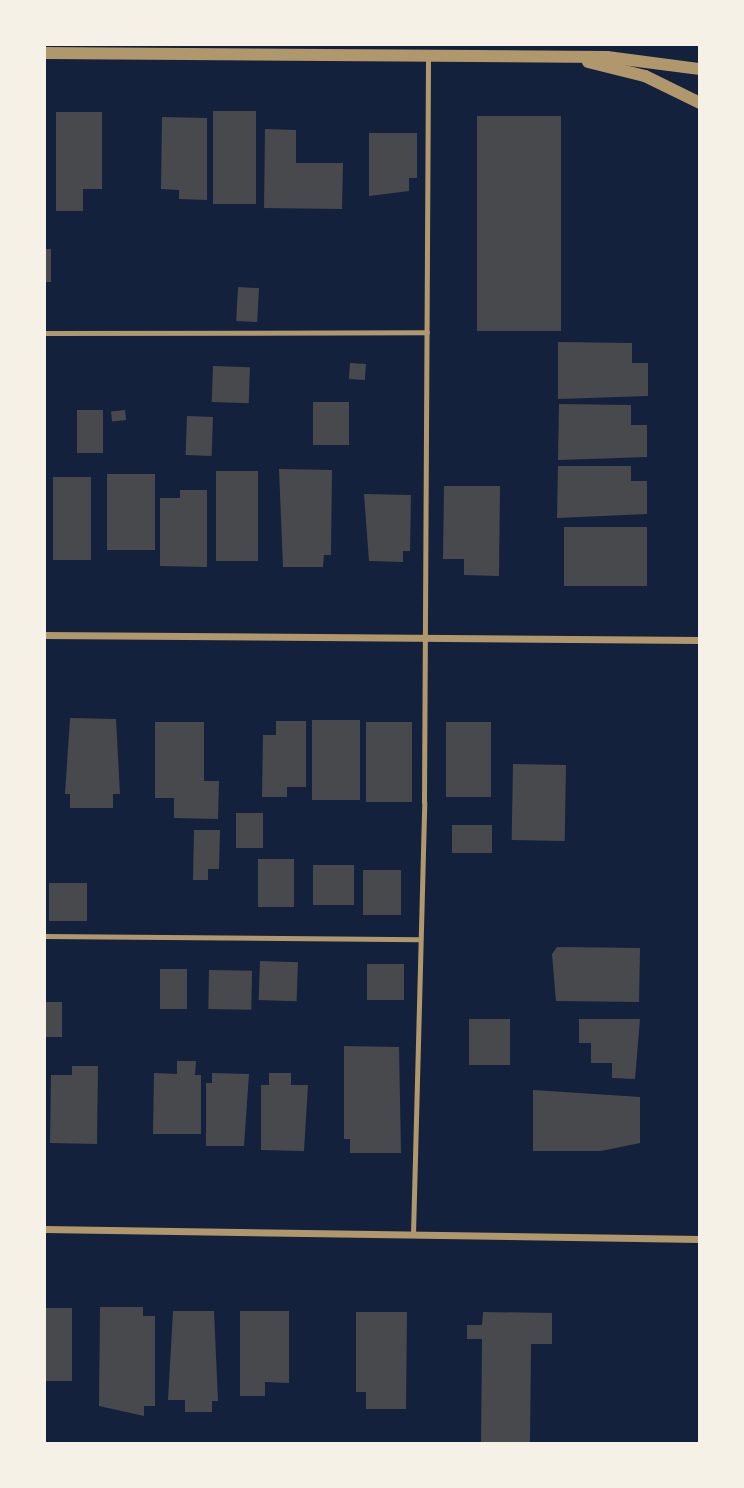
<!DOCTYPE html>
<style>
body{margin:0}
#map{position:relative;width:744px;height:1488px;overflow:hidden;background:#14213d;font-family:Roboto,sans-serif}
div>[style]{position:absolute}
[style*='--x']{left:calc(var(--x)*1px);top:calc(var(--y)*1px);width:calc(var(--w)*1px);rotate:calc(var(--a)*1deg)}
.building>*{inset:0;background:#48494c;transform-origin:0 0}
.service>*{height:5px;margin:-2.5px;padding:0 2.5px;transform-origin:2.5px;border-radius:2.5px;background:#b1986c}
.minor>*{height:7px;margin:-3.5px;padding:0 3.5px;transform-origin:3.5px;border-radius:3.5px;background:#b1986c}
.tertiary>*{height:12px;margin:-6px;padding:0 6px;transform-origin:6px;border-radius:6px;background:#b1986c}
span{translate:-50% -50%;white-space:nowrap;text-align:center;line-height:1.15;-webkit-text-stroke:5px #f6f1e7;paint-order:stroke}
.frame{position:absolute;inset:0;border:46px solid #f6f1e7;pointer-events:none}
</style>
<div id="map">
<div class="building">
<i style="left:213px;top:111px;width:43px;height:93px"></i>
<i style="clip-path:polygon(56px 112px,102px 112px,102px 189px,83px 189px,83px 211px,56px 211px)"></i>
<i style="left:477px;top:116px;width:84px;height:215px"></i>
<i style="clip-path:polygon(162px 117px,207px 118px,207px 200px,179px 199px,179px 190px,161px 189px)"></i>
<i style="clip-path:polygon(265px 129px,296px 130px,296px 163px,343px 163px,342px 209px,264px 208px)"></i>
<i style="clip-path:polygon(369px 133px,417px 133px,417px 178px,409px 178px,409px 191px,369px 196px)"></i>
<i style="left:44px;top:249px;width:7px;height:33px"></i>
<i style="left:238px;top:287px;width:21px;height:34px;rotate:3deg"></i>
<i style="clip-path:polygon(558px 342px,632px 343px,632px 363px,648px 363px,648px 396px,558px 399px)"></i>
<i style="left:350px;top:363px;width:16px;height:16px;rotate:4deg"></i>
<i style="left:213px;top:366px;width:37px;height:36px;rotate:2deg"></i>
<i style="left:313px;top:402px;width:36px;height:43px"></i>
<i style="clip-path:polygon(559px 404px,631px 405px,631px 425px,647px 425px,647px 457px,558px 460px)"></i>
<i style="left:77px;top:410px;width:26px;height:43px"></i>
<i style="left:125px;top:410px;width:10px;height:14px;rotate:84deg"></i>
<i style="left:187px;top:416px;width:26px;height:39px;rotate:2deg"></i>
<i style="clip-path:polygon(558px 466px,631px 466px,631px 481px,647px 481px,647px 514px,557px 518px)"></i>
<i style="clip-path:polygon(279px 469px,332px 470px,331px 555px,324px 555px,323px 567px,283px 567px)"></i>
<i style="left:216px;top:471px;width:42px;height:90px"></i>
<i style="left:107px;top:474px;width:48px;height:76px"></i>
<i style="left:53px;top:477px;width:38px;height:83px"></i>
<i style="clip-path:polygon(444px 486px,500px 486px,499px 576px,464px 575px,464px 559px,443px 559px)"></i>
<i style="clip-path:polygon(180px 490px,207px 490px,207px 567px,160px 566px,160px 498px,180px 498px)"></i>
<i style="clip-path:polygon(364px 494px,411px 495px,410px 551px,403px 551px,403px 562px,369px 561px)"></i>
<i style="left:564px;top:527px;width:83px;height:59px"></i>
<i style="clip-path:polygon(70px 718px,116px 719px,120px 794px,113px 794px,113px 808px,70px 808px,70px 794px,65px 794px)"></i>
<i style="left:312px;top:720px;width:48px;height:80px"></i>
<i style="clip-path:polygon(276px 721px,306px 721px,306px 787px,287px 787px,287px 797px,262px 797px,263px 735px,276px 735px)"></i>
<i style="clip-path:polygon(155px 722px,204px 722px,204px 781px,219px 781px,218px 819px,174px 818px,174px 798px,155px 798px)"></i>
<i style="left:366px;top:722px;width:46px;height:80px"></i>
<i style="left:446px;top:722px;width:45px;height:75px"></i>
<i style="left:513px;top:764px;width:53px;height:76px;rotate:1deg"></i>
<i style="left:236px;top:813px;width:27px;height:35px"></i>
<i style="left:452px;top:825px;width:40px;height:28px"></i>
<i style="clip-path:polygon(194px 830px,220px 830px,219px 869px,208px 869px,208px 880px,193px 880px)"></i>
<i style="left:258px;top:859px;width:36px;height:48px"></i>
<i style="left:313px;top:865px;width:41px;height:40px"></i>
<i style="left:363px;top:870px;width:38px;height:45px"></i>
<i style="left:49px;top:883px;width:38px;height:38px"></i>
<i style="clip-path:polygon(557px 947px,640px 948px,639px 1002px,556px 1001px,552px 954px)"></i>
<i style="left:260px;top:961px;width:38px;height:39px;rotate:2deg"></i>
<i style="left:367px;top:964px;width:37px;height:36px"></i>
<i style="left:160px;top:969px;width:27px;height:40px"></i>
<i style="left:209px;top:970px;width:43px;height:39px;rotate:1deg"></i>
<i style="left:44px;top:1002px;width:18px;height:35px"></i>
<i style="left:469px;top:1019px;width:41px;height:46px"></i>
<i style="clip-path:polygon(579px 1019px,640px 1019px,635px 1079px,612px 1078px,612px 1063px,591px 1063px,591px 1043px,579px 1043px)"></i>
<i style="clip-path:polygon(344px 1046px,399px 1047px,401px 1153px,350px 1153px,350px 1139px,344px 1139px)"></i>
<i style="clip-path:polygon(177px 1061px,196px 1061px,195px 1075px,201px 1075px,201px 1134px,153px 1134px,154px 1073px,177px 1074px)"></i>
<i style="clip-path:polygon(72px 1066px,98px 1066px,97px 1144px,50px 1143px,51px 1075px,72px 1075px)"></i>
<i style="clip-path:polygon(212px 1073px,249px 1074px,244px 1146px,206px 1146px,206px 1083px,212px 1083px)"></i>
<i style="clip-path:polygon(269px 1073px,291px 1073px,291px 1085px,308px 1085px,304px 1151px,261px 1150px,261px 1085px,269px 1085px)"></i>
<i style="clip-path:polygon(533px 1090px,640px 1097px,640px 1143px,601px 1151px,533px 1151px)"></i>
<i style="clip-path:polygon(100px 1307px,143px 1307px,143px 1316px,155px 1316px,155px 1406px,144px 1406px,144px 1416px,99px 1406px)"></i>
<i style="left:44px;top:1308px;width:28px;height:73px"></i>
<i style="clip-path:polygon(173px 1311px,214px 1311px,218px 1401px,212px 1401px,212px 1412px,185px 1412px,185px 1400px,168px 1400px)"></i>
<i style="clip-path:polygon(240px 1311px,289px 1311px,289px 1383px,265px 1382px,265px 1396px,240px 1396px)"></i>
<i style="clip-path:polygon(356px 1312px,407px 1312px,406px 1409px,366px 1409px,366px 1392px,356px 1392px)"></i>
<i style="clip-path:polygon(483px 1312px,552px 1313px,552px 1344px,531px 1344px,530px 1444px,481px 1444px,482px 1339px,467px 1339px,467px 1325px,482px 1325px)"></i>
</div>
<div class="service">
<i style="--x:44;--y:333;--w:383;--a:-0.1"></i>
<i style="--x:44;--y:936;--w:376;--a:0.5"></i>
<i style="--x:413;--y:1234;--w:432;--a:-88.5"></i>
<i style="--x:424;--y:802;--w:744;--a:-89.69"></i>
</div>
<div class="minor">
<i style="--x:44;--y:635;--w:656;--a:0.44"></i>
<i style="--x:44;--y:1229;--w:656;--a:0.87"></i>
</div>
<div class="tertiary">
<i style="--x:44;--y:53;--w:563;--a:0.41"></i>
<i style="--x:607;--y:57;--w:94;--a:7.4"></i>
<i style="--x:588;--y:62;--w:59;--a:13.8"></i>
<i style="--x:645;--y:76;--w:61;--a:26.1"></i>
</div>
<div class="frame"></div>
</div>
